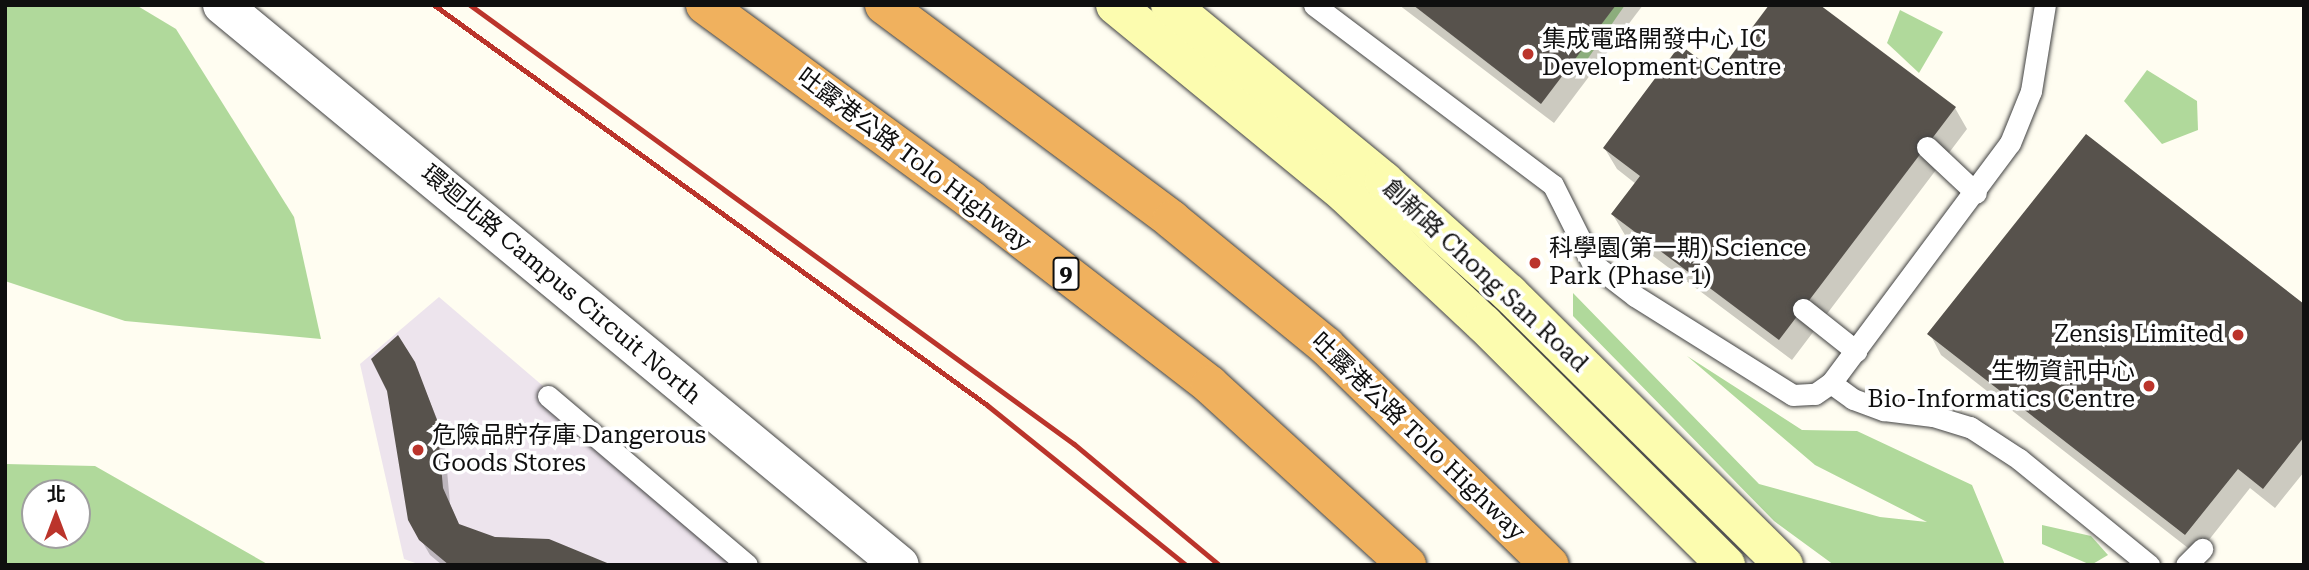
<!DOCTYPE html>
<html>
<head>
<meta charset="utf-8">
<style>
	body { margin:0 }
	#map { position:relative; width:2309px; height:570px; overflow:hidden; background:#fffdf1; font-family:"Roboto Serif","Noto Sans TC",serif }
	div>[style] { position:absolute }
	.industrial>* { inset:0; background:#ede4ed }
	.forest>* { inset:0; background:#b0d99b }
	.shadow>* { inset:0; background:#0003 }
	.building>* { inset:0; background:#57524c }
	.roads { filter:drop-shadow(0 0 2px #424242) drop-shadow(0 0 2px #424242) }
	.lane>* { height:21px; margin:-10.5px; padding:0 10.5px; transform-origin:10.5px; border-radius:10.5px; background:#fff }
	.street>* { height:38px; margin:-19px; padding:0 19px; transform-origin:19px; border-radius:19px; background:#fff }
	.secondary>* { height:38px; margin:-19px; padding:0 19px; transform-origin:19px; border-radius:19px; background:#fcfcaf }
	.highway>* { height:38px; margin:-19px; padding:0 19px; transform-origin:19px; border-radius:19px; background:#f0b15e }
	.rail>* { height:5px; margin:-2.5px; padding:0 2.5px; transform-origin:2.5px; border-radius:2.5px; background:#bb342b }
	.dots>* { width:19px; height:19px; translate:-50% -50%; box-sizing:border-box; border:4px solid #fff; border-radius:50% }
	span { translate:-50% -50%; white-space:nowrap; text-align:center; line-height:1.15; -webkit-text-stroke:7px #fff; paint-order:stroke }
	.shield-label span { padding:2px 5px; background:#fff; border:2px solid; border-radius:5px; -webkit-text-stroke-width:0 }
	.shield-label { font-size:23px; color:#0f0f0f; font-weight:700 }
	.poi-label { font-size:24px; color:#0f0f0f }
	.left { translate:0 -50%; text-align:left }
	.right { translate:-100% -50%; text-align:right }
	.street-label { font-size:24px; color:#0f0f0f }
	.frame { position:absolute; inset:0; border:7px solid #0f0f0f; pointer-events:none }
	.north { position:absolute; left:21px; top:479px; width:70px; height:70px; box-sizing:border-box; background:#fff; border:2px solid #9f9f9f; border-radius:50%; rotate:0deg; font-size:19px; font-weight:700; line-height:28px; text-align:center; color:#0f0f0f }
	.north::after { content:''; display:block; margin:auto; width:24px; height:32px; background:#bb342b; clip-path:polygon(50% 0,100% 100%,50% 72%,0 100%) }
</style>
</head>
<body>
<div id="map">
	<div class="industrial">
		<i style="clip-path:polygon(439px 297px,752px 565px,421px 565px,404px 559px,360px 364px)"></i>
	</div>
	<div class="forest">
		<i style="clip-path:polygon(5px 5px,136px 5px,176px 29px,294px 217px,321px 339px,125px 321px,5px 281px)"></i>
		<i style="clip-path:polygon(1595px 5px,1625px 5px,1580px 70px,1553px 66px)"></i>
		<i style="clip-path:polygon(1900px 10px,1943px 32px,1919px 73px,1887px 43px)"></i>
		<i style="clip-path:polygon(2147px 70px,2197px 101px,2198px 130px,2162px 144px,2124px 101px)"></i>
		<i style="clip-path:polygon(1573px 293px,1759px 484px,1880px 517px,1927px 522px,1815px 465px,1687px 356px,1802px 430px,1857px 431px,1972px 485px,2005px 565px,1834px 565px,1774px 521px,1573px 316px)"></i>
		<i style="clip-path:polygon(evenodd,5px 464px,95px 466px,269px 565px,5px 565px,5px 464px,77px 493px,77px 535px,35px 535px,35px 493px,77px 493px)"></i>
		<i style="clip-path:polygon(2042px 525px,2091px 536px,2108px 555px,2091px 565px,2042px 544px)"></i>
	</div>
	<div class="shadow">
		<i style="clip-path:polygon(1399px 5px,1643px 5px,1554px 123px)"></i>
		<i style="clip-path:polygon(1718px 75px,1955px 108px,1967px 129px,1792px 360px,1625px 235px,1613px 215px,1636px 184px,1617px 169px,1605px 149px)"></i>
		<i style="clip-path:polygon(2304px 306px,2304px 472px,2275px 508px,2250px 488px,2197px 555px,1941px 355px,1930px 334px)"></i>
		<i style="clip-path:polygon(414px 363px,444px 436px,450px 504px,460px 527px,495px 539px,549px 541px,609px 565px,442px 565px,430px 555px,409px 519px)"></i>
	</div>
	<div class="building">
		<i style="clip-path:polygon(1413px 5px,1616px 5px,1541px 104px)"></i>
		<i style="clip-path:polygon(1769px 5px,1820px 5px,1956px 107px,1779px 340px,1611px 214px,1640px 176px,1603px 148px,1680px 45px,1718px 73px)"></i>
		<i style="clip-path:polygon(2086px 134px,2304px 304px,2304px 437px,2263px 489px,2238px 469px,2185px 535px,1927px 334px)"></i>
		<i style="clip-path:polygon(398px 335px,415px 362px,437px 420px,443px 488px,459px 524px,495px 537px,549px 539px,612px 565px,449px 565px,419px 540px,408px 520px,387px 391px,371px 359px)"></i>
	</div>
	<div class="roads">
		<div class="lane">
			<i style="left:1314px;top:5px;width:299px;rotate:37deg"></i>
			<i style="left:1553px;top:185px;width:87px;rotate:63.4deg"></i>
			<i style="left:1592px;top:263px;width:54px;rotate:37.5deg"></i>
			<i style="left:1635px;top:296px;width:186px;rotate:32.1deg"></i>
			<i style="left:1793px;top:395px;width:22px;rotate:-3deg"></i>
			<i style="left:1815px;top:394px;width:19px;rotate:-35deg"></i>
			<i style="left:1831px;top:383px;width:299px;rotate:-53.3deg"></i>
			<i style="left:2010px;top:143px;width:56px;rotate:-68deg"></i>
			<i style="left:2031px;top:91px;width:87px;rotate:-80.8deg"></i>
			<i style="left:1927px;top:147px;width:67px;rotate:43.2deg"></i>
			<i style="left:1803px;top:309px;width:68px;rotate:38.4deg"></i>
			<i style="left:1831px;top:383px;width:27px;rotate:36deg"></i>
			<i style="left:1853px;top:399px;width:33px;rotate:20deg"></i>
			<i style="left:1884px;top:410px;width:49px;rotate:7deg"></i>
			<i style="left:1933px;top:416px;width:39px;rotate:17deg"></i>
			<i style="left:1970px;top:427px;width:59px;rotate:33.1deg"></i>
			<i style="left:2019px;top:459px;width:168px;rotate:39.2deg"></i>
			<i style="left:548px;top:396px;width:261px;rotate:40.3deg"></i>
			<i style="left:2186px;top:565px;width:23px;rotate:-45deg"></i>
		</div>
		<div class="street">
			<i style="left:222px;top:5px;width:879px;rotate:39.56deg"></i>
		</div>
		<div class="secondary">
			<i style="left:1115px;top:5px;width:298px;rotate:39.4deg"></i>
			<i style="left:1345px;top:194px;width:190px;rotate:43.1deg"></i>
			<i style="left:1484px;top:324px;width:342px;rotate:44.9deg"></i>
			<i style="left:1170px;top:5px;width:277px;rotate:39.4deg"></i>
			<i style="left:1384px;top:181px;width:168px;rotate:41.9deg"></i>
			<i style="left:1509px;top:293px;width:387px;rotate:44.7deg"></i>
		</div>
		<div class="highway">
			<i style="left:705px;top:5px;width:330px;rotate:36.2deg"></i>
			<i style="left:971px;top:200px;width:302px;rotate:37.7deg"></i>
			<i style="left:1210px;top:385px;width:267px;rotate:42.4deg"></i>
			<i style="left:884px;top:5px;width:359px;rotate:36.7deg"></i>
			<i style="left:1172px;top:220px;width:199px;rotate:39.3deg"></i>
			<i style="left:1326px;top:346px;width:313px;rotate:44.4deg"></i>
		</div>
	</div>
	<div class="rail">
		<i style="left:434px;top:5px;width:683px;rotate:35.88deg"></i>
		<i style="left:987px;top:405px;width:255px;rotate:38.8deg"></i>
		<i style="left:470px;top:5px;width:747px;rotate:36.01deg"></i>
		<i style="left:1074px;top:444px;width:189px;rotate:39.8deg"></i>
	</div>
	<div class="dots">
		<i style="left:1528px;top:54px;background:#bb342b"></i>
		<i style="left:1535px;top:263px;background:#bb342b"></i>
		<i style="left:2238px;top:335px;background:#bb342b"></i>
		<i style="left:2149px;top:386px;background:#bb342b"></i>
		<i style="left:418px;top:450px;background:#bb342b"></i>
	</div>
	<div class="shield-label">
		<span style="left:1066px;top:274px">9</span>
	</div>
	<div class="poi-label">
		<span class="left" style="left:1542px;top:54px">集成電路開發中心 IC<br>Development Centre</span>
		<span class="left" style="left:1549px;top:263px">科學園(第一期) Science<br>Park (Phase 1)</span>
		<span class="right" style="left:2224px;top:335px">Zensis Limited</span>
		<span class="right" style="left:2135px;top:386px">生物資訊中心<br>Bio-Informatics Centre</span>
		<span class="left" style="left:432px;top:450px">危險品貯存庫 Dangerous<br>Goods Stores</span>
	</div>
	<div class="street-label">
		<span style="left:914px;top:160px;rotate:37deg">吐露港公路 Tolo Highway</span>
		<span style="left:1485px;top:276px;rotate:43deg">創新路 Chong San Road</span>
		<span style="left:561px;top:285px;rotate:40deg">環迴北路 Campus Circuit North</span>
		<span style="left:1418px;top:437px;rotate:44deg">吐露港公路 Tolo Highway</span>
	</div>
	<div class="frame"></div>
	<div class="north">北</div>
</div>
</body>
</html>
